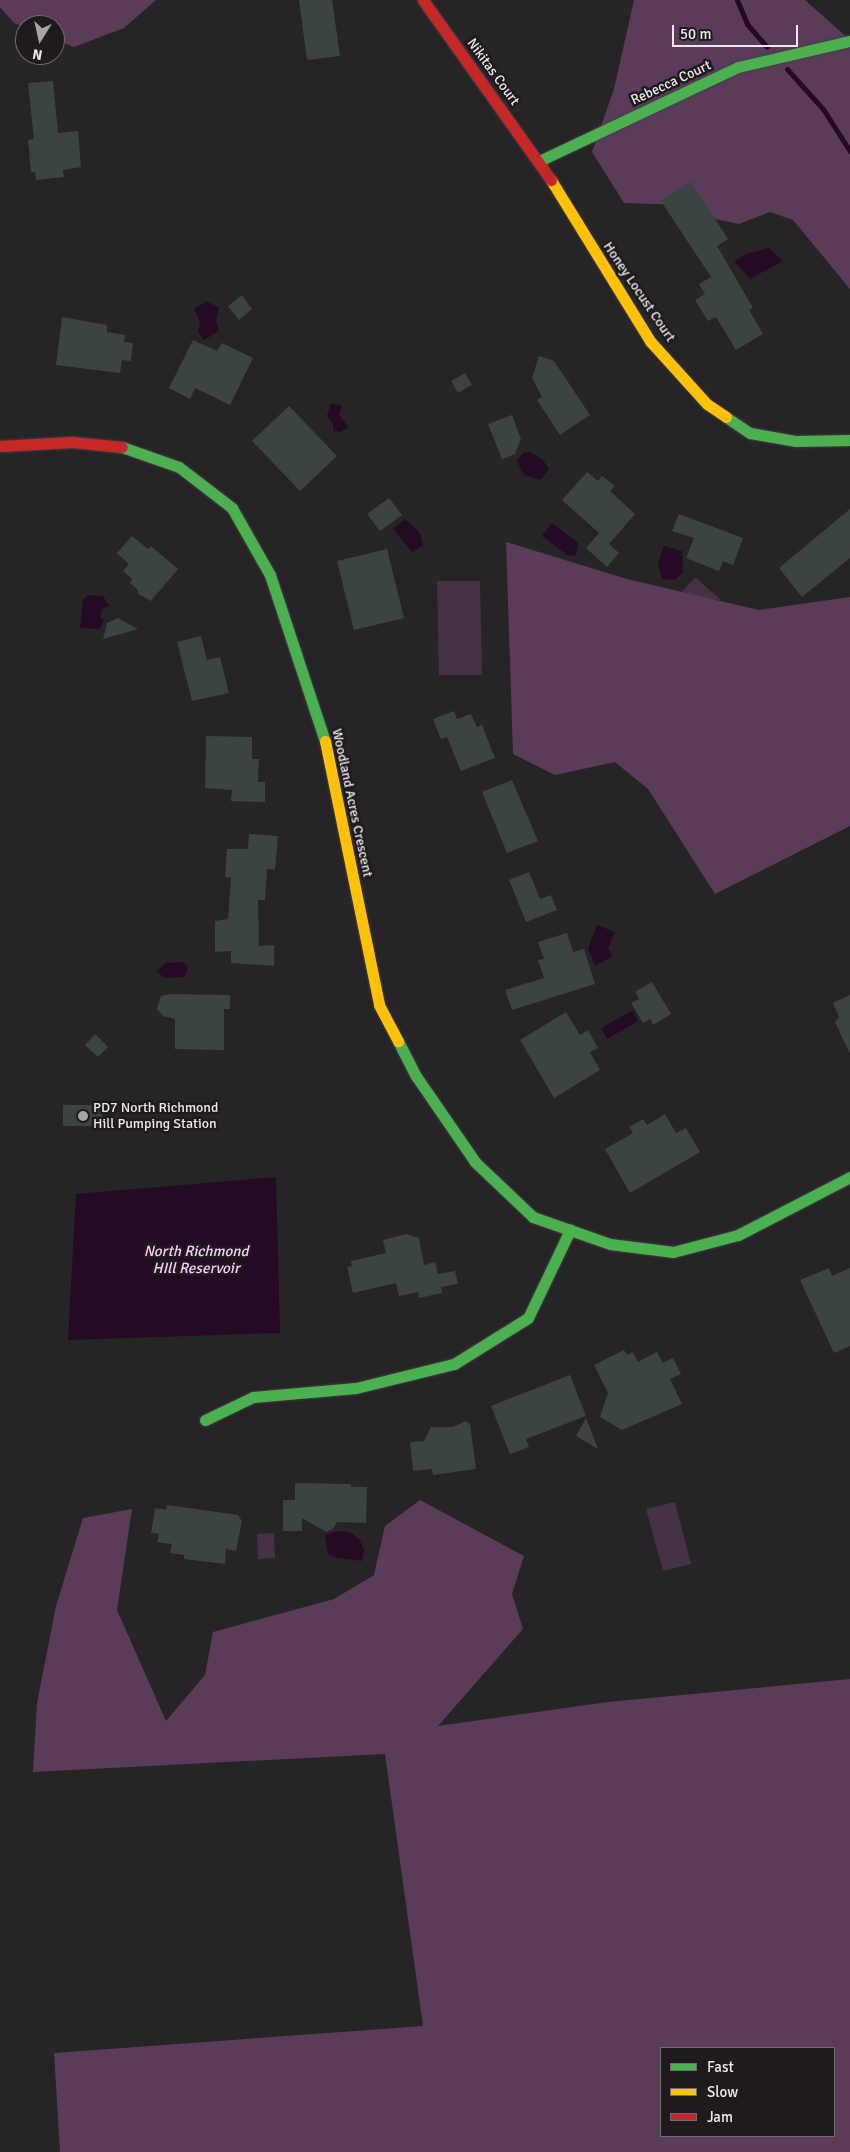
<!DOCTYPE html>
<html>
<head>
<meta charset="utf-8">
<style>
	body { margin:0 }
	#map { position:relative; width:850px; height:2152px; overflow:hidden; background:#262426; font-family:Signika,sans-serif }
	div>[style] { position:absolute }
	.green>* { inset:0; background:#463146 }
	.forest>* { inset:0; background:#5a3b5a }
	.water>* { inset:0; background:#250a26 }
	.stream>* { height:5px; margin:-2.5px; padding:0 2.5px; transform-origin:2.5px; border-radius:2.5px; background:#250a26 }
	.building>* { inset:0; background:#3b4443 }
	.roads { filter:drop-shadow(0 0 1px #434143) drop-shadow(0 0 1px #434143) }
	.fast>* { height:11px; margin:-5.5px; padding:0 5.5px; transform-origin:5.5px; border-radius:5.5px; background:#4caf50 }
	.slow>* { height:11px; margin:-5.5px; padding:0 5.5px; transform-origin:5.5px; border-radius:5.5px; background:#ffc107 }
	.jam>* { height:11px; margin:-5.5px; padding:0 5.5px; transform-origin:5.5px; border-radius:5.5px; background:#c62828 }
	.dots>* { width:14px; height:14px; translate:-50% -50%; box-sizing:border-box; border:2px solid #1e1a1d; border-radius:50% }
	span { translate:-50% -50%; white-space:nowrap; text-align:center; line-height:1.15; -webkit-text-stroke:5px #1e1a1d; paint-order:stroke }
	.street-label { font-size:14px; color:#ece9ec }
	.poi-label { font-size:14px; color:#ece9ec }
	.left { translate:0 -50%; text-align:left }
	.water-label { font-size:15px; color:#f9caf9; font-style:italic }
	.legend { position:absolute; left:660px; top:2047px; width:175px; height:90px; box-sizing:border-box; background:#1e1a1d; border:1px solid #706d70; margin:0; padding:6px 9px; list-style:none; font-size:15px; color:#ece9ec }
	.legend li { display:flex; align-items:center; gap:10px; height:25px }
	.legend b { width:25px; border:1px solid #706d70 }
	.north { position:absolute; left:15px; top:15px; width:50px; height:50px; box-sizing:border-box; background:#1e1a1d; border:1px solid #706d70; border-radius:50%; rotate:190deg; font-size:14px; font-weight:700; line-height:20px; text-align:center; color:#ece9ec }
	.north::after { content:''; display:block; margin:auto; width:18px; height:22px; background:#a7a4a7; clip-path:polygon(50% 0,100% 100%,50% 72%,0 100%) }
	.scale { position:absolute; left:672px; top:25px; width:126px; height:22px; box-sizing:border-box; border:2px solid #ece9ec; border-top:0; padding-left:6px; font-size:15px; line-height:18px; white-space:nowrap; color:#ece9ec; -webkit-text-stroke:4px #1e1a1d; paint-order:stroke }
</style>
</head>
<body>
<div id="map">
	<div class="green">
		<i style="clip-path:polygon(695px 577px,721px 600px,676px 598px)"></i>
		<i style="clip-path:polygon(437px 581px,480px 581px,482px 675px,439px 675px)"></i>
		<i style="clip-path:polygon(675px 1502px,691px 1564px,663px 1571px,646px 1509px)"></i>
		<i style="clip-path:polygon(274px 1533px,275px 1558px,258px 1559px,257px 1534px)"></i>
	</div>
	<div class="forest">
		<i style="clip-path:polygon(0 0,156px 0,124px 28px,74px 47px,55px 39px,55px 25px,25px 27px,14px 23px,0 7px)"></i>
		<i style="clip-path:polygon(634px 0,805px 0,850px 40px,850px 289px,793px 220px,770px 212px,739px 224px,705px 217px,688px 205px,624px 203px,592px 152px,614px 89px)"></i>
		<i style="clip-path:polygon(506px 542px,627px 579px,759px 610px,850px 597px,850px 826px,715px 894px,648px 789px,615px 762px,555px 775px,513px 754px)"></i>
		<i style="clip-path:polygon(evenodd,420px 1500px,524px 1556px,512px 1594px,523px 1629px,438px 1726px,608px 1702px,850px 1679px,850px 2152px,60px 2152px,54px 2053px,423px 2026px,385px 1754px,33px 1772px,37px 1703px,56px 1606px,83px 1518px,132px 1509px,117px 1610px,166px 1721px,205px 1675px,213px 1632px,334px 1599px,374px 1575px,385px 1526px,420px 1500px,834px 2048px,834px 2136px,661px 2136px,661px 2048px,834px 2048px)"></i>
	</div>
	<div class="water">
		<i style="clip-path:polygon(769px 248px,783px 261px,750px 279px,734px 261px,749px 253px)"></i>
		<i style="clip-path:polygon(206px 301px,219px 308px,216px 321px,219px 331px,204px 340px,198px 332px,200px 322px,194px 309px)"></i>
		<i style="clip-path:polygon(331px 403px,342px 406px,339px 414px,348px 427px,341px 432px,333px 431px,333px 424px,327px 416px)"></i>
		<i style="clip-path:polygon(530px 452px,543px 460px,549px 469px,541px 480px,524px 475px,517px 461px,523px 453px)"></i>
		<i style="clip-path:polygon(405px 519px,420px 533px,423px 545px,412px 552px,393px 529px)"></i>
		<i style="clip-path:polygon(552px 523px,578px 543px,576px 556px,567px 555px,542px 536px)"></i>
		<i style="clip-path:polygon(664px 546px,682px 551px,683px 572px,675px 580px,662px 579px,658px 563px)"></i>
		<i style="clip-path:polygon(88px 595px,103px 596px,109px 606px,102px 609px,100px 617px,104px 621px,99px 629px,80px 628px,83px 600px)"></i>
		<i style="clip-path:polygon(597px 925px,615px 932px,608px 948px,613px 956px,595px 966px,588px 948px)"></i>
		<i style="clip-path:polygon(183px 962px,188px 967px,185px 977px,164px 978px,157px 971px,166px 963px)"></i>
		<i style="clip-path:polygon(632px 1011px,638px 1021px,607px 1039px,601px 1028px)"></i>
		<i style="clip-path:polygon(276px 1177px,280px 1333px,68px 1340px,76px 1194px)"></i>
		<i style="clip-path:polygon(339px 1531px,352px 1533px,359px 1539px,364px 1549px,362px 1561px,337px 1558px,328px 1554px,325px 1535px)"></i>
	</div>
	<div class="stream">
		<i style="left:737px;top:0;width:26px;rotate:67deg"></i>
		<i style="left:747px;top:24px;width:30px;rotate:49deg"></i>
		<i style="left:787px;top:69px;width:54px;rotate:48deg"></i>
		<i style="left:823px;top:109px;width:50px;rotate:57.3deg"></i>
	</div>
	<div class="building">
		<i style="clip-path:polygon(299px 0,332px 0,340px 56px,307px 60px)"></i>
		<i style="clip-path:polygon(53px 81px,58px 133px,78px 131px,81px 167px,63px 170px,64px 177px,36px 180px,35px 172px,31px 172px,28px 140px,34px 139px,28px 83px)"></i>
		<i style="clip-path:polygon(691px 182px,728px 239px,717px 246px,753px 308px,749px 310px,763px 334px,736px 350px,716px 317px,708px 321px,695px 300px,705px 294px,699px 284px,711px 277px,661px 201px)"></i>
		<i style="clip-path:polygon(242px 295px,252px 309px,239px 320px,228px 306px)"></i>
		<i style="clip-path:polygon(62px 317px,107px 325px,107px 332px,125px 335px,124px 342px,133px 343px,131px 361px,122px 360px,120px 373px,56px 365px)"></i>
		<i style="clip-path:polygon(193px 340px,217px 351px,222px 343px,253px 358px,230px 405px,195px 388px,190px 399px,169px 388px)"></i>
		<i style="clip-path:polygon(539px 356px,554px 361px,590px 415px,560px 435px,537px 400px,542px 397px,532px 378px)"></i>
		<i style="clip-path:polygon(465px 373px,472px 385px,458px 393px,451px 381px)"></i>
		<i style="clip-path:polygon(289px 406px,337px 456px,300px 491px,252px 441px)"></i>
		<i style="clip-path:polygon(512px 415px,521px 439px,515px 454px,502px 459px,488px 424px)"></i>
		<i style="clip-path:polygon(587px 472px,598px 481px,602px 476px,615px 486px,610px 491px,635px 514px,609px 544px,619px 553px,607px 567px,586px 548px,599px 533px,562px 500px)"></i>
		<i style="clip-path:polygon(389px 498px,402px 515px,380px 531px,367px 514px)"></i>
		<i style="clip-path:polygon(850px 509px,850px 558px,802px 597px,779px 568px)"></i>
		<i style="clip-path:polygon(679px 514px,743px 538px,733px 565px,723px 561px,719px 571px,686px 558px,694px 538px,672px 531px)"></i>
		<i style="clip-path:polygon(132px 536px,148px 549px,151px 546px,178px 569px,151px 601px,138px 594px,138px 590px,130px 583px,132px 579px,123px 571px,129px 564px,117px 553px)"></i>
		<i style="clip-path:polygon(387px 549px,404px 618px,354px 630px,337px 561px)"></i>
		<i style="clip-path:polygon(118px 618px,138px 629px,103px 639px,107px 623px)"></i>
		<i style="clip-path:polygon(201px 636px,207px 660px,220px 657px,229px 693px,192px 701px,177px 642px)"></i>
		<i style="clip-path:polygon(454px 711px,457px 719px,471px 714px,477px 727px,482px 725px,495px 758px,461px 771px,447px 737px,441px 739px,433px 719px)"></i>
		<i style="clip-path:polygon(206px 736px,252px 737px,252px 759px,259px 759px,258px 782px,265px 782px,265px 802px,231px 801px,232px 790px,205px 788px)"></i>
		<i style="clip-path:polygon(512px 780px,538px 841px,507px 853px,482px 792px)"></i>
		<i style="clip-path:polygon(249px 834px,278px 836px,275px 870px,267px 869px,265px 900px,258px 900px,259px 946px,274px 945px,274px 966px,231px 963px,231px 951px,215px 952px,215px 921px,228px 919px,231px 878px,225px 877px,227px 849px,248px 849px)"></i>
		<i style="clip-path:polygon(529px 872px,540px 899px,551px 895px,557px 910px,526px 922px,509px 880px)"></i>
		<i style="clip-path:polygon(567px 933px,573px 952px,584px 949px,595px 984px,512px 1010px,505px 990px,544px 978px,538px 960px,544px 959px,538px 942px)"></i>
		<i style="clip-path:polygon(652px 982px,671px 1014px,653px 1025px,650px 1019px,643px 1023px,631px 1003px,639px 999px,635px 992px)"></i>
		<i style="clip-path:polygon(169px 994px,230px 995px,230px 1009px,224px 1009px,224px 1050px,175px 1049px,175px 1019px,163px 1016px,157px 1009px,161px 996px)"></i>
		<i style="clip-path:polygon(850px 995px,850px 1054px,835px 1022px,839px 1017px,833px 1003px)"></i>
		<i style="clip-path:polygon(566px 1012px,580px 1035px,588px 1030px,598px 1048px,590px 1052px,600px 1070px,554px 1098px,520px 1040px)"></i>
		<i style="clip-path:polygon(95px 1034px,108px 1047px,98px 1057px,85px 1045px)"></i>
		<i style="clip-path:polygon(63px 1105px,102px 1105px,103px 1126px,63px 1126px)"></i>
		<i style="clip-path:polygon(665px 1114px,676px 1133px,686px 1128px,700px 1152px,630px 1193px,605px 1149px,633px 1133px,629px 1127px,643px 1119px,647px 1125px)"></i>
		<i style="clip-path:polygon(406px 1234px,419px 1238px,424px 1265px,435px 1262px,438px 1274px,455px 1271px,458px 1284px,441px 1287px,442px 1293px,419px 1298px,418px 1292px,399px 1296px,396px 1283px,353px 1293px,347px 1267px,352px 1266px,351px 1261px,386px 1253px,383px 1240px)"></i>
		<i style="clip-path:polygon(829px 1268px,832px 1276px,850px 1268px,850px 1346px,834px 1353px,800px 1280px)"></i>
		<i style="clip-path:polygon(624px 1350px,627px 1355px,633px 1352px,638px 1362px,657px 1352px,663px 1363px,673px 1358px,681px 1374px,670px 1379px,682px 1404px,622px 1430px,600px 1417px,608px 1393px,594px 1365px)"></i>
		<i style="clip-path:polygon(570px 1375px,586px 1416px,526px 1439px,529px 1447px,510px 1454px,491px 1406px)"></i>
		<i style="clip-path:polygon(586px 1418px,598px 1449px,576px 1436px)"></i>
		<i style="clip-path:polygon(466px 1421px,470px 1424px,476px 1469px,433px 1475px,432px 1469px,413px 1471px,410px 1442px,424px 1441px,431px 1427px,453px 1427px)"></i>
		<i style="clip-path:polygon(295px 1483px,351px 1484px,351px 1487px,367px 1487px,366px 1523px,337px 1522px,333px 1529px,326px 1532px,302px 1518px,302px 1531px,283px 1531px,283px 1500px,295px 1500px)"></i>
		<i style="clip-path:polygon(167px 1505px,238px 1515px,242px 1521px,236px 1551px,226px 1549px,225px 1564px,184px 1559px,184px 1555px,170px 1553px,172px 1544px,157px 1542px,159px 1534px,151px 1533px,155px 1508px,166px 1510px)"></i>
	</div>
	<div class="roads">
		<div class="fast">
			<i style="left:539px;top:161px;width:220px;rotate:-25.3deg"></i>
			<i style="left:738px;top:67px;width:115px;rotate:-13.1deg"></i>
			<i style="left:726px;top:417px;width:29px;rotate:34deg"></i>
			<i style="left:750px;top:433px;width:47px;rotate:9.9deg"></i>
			<i style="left:796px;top:441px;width:54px;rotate:-1.1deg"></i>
			<i style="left:122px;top:447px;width:60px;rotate:19.3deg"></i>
			<i style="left:179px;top:467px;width:67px;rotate:37.7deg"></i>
			<i style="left:232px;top:508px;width:77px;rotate:60.4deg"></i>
			<i style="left:270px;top:575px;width:175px;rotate:71.7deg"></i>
			<i style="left:398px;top:1041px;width:39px;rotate:63deg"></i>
			<i style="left:416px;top:1076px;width:104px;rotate:55.5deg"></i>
			<i style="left:475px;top:1162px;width:80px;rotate:43.5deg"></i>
			<i style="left:533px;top:1217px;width:82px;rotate:19.3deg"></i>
			<i style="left:610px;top:1244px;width:64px;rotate:7.2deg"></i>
			<i style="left:673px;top:1252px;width:67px;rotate:-14.7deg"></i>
			<i style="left:738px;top:1235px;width:126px;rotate:-27.4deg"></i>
			<i style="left:205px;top:1420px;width:53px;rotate:-25.6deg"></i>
			<i style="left:253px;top:1397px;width:103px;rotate:-5deg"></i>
			<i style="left:356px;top:1388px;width:101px;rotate:-13.8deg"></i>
			<i style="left:454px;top:1364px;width:87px;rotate:-31.9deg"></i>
			<i style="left:528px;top:1318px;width:98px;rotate:-64.5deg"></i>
		</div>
		<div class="slow">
			<i style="left:551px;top:180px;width:189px;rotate:58.4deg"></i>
			<i style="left:650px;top:341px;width:85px;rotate:47.9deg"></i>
			<i style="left:707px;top:404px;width:23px;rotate:34deg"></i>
			<i style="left:325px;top:741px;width:269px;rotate:78.4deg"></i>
			<i style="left:379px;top:1005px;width:41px;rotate:62.2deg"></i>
		</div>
		<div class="jam">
			<i style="left:423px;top:0;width:221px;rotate:54.6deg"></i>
			<i style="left:0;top:446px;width:72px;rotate:-3.2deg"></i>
			<i style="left:72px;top:442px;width:50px;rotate:5.7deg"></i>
		</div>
	</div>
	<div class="dots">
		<i style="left:83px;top:1116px;background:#a7a4a7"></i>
	</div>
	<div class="street-label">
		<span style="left:493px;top:72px;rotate:54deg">Nikitas Court</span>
		<span style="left:671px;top:83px;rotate:-25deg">Rebecca Court</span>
		<span style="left:639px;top:292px;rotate:56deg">Honey Locust Court</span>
		<span style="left:352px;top:803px;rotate:78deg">Woodland Acres Crescent</span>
	</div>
	<div class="poi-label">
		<span class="left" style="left:93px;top:1116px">PD7 North Richmond<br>Hill Pumping Station</span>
	</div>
	<div class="water-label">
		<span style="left:196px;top:1260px">North Richmond<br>HIll Reservoir</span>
	</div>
	<ul class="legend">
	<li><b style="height:6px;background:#4caf50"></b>Fast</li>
	<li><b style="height:6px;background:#ffc107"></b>Slow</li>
	<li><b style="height:6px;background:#c62828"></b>Jam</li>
	</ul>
	<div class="north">N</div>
	<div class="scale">50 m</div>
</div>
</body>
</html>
